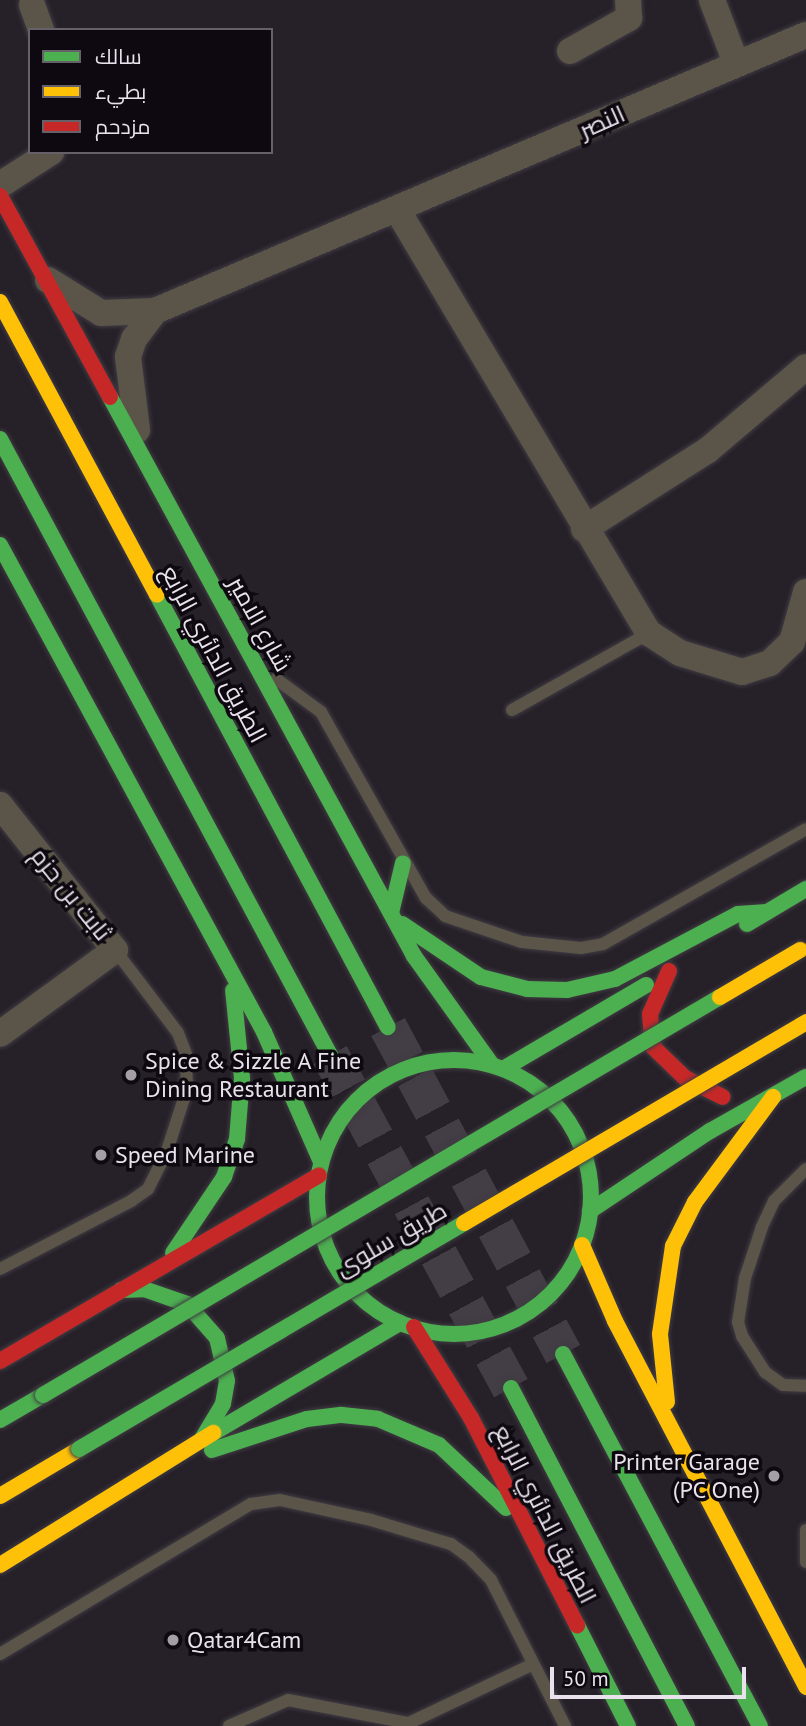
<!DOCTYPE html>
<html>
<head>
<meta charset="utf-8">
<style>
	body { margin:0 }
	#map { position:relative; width:806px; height:1726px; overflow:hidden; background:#262028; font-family:"PT Sans",Cairo,sans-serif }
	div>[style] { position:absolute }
	.highway-tunnel>* { height:38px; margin-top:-19px; transform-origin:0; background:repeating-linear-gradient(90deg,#433d45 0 38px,transparent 0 57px) }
	.roads { filter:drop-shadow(0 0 2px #403c43) drop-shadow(0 0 2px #403c43) }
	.lane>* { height:12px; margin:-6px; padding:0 6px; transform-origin:6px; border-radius:6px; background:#5b5549 }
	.street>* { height:26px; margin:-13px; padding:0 13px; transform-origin:13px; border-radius:13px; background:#5b5549 }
	.fast>* { height:16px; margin:-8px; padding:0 8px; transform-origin:8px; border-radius:8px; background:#4caf50 }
	.fast>.ring { margin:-8px; padding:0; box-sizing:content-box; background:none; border:16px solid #4caf50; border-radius:50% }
	.slow>* { height:16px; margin:-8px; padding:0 8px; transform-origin:8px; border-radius:8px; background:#ffc107 }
	.jam>* { height:16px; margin:-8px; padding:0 8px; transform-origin:8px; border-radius:8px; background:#c62828 }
	.bridges { filter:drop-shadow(0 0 2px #403c43) drop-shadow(0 0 2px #403c43) }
	.fast-bridge>* { height:16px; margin:-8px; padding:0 8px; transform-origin:8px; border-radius:8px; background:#4caf50 }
	.slow-bridge>* { height:16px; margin:-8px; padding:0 8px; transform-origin:8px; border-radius:8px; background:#ffc107 }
	.dots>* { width:19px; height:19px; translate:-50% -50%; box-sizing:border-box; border:4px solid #0e0910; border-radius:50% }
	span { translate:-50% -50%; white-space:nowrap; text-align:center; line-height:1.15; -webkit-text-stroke:7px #0e0910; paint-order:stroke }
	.street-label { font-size:24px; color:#e9e2ec }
	.poi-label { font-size:24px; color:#e9e2ec }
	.left { translate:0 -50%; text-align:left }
	.right { translate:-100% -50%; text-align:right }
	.legend { position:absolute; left:28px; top:28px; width:245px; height:126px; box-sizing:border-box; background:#0e0910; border:2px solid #666068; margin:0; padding:9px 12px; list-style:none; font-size:21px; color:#e9e2ec }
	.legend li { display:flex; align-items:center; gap:14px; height:35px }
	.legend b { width:35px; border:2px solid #666068 }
	.scale { position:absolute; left:550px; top:1667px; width:196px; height:32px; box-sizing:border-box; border:4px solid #e9e2ec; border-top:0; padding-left:9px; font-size:21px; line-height:24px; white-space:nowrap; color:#e9e2ec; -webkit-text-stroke:5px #0e0910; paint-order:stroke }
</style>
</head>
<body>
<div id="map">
	<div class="highway-tunnel">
		<i style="left:388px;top:1027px;width:371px;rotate:61.8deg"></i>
		<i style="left:330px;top:1055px;width:379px;rotate:61.5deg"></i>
	</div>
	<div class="roads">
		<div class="lane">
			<i style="left:276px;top:679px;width:56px;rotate:36.3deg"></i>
			<i style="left:321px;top:712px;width:214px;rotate:60.6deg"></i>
			<i style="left:426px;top:898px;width:26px;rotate:43deg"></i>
			<i style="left:445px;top:916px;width:81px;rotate:18.7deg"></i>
			<i style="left:522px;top:942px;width:59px;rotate:5.8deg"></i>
			<i style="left:581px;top:948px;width:22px;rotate:-10deg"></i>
			<i style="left:603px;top:944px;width:233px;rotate:-29.5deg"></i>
			<i style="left:512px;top:710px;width:157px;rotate:-29.3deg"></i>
			<i style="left:806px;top:1169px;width:45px;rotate:135deg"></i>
			<i style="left:774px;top:1201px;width:29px;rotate:115deg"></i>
			<i style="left:762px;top:1227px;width:54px;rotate:108.4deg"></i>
			<i style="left:745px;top:1278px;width:45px;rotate:99deg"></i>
			<i style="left:738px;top:1322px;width:15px;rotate:74deg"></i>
			<i style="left:742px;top:1336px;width:43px;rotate:57.4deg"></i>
			<i style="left:765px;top:1372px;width:22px;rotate:36deg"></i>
			<i style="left:783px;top:1385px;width:23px;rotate:2deg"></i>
			<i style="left:0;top:1269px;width:148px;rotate:-27.4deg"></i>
			<i style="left:131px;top:1201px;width:21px;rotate:-35deg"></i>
			<i style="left:148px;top:1189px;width:42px;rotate:-63.4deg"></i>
			<i style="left:167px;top:1151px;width:65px;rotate:-72.1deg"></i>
			<i style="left:187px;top:1089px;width:35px;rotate:-92deg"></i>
			<i style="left:186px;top:1054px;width:22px;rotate:-111deg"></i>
			<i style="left:178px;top:1033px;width:104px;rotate:-127.2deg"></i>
			<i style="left:806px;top:1530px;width:32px;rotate:90deg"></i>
			<i style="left:0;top:1654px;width:292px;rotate:-30.9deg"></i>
			<i style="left:251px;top:1504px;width:29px;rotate:-8deg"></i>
			<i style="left:280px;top:1500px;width:93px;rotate:12.4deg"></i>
			<i style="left:371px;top:1520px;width:84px;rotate:16.7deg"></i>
			<i style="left:451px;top:1544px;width:22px;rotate:36deg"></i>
			<i style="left:469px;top:1557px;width:32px;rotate:46deg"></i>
			<i style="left:491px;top:1580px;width:164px;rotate:63.1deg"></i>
			<i style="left:229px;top:1726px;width:64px;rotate:-23.8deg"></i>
			<i style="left:288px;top:1700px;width:123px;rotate:10.8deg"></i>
			<i style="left:409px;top:1723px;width:137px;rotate:-25.4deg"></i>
		</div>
		<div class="street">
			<i style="left:712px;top:0;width:67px;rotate:69.1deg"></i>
			<i style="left:32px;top:5px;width:27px;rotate:70deg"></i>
			<i style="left:570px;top:51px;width:68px;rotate:-29.2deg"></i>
			<i style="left:629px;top:18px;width:18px;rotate:-93deg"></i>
			<i style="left:0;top:185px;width:61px;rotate:-32.9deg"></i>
			<i style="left:398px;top:211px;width:491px;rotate:59.3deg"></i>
			<i style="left:649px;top:633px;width:37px;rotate:33deg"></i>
			<i style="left:680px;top:653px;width:65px;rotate:17deg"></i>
			<i style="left:742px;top:672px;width:29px;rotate:-18deg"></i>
			<i style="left:770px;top:663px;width:30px;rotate:-44deg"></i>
			<i style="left:792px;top:642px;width:52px;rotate:-74.4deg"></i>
			<i style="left:48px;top:280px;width:62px;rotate:31.9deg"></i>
			<i style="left:101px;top:313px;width:54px;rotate:-2.1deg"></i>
			<i style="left:155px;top:311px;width:707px;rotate:-22.98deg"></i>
			<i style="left:137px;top:430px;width:74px;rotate:-97deg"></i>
			<i style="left:128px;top:357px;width:19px;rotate:-72deg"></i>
			<i style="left:134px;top:339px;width:35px;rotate:-53deg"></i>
			<i style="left:584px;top:529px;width:147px;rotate:-32.5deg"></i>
			<i style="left:708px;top:450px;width:128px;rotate:-40.3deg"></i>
			<i style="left:0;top:805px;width:185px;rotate:51.6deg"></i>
			<i style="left:115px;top:950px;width:142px;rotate:143.9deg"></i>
		</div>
		<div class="fast">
			<i style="left:110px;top:397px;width:636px;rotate:61.46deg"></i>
			<i style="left:414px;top:956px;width:134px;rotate:54.4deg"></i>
			<i style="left:0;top:439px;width:699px;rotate:61.82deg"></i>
			<i style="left:0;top:545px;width:554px;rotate:61.54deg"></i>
			<i style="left:264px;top:1032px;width:142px;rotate:66.3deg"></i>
			<i style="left:157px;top:595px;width:490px;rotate:61.9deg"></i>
			<i style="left:391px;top:913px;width:51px;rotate:-76.5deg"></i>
			<i style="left:402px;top:924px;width:95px;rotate:33.9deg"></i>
			<i style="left:481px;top:977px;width:48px;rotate:14.6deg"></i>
			<i style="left:527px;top:989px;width:40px;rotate:1.4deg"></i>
			<i style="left:567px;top:990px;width:49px;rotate:-12.9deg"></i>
			<i style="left:615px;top:979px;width:139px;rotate:-27.9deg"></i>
			<i style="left:738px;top:914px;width:29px;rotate:-4deg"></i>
			<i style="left:747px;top:924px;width:69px;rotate:-30.7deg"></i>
			<i class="ring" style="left:317px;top:1060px;width:258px;height:258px"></i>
			<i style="left:503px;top:1069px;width:166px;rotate:-30.4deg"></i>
			<i style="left:590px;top:1211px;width:144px;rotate:-33.7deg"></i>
			<i style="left:710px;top:1131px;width:110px;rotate:-29.4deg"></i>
			<i style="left:173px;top:1253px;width:92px;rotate:-56.1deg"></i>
			<i style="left:224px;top:1177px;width:40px;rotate:-71.1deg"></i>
			<i style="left:237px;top:1139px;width:61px;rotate:-85.3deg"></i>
			<i style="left:242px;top:1078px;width:88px;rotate:-95.8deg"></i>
			<i style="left:121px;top:1290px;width:23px;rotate:-2deg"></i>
			<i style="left:144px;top:1289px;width:46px;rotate:19.2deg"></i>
			<i style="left:187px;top:1304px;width:45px;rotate:48.6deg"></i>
			<i style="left:217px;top:1338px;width:44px;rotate:76.9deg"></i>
			<i style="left:227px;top:1381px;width:23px;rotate:100deg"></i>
			<i style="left:223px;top:1404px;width:41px;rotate:121deg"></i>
			<i style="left:563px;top:1354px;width:421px;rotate:62.1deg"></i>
			<i style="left:511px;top:1388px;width:381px;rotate:62.5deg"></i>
			<i style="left:0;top:1420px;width:50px;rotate:-30.2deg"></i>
			<i style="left:213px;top:1433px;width:217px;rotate:-30.5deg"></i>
			<i style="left:212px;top:1450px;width:100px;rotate:-18.1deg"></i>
			<i style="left:307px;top:1419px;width:35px;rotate:-7deg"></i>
			<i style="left:342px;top:1415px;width:36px;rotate:6deg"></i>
			<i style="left:378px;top:1419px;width:66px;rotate:23.1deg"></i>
			<i style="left:439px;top:1445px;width:92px;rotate:43.2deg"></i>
			<i style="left:577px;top:1625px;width:113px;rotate:63.2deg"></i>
		</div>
		<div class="slow">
			<i style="left:0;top:302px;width:332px;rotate:61.8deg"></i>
			<i style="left:582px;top:1245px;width:83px;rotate:66.5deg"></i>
			<i style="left:615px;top:1321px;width:413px;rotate:62.4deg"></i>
			<i style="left:667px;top:1402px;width:68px;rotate:-95.9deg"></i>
			<i style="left:660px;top:1334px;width:89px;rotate:-81.6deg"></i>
			<i style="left:673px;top:1246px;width:49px;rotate:-63.4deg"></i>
			<i style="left:695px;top:1202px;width:131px;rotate:-53.4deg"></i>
			<i style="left:0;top:1496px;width:92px;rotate:-30.7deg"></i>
			<i style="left:0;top:1565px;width:251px;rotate:-31.8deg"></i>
		</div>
		<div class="jam">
			<i style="left:0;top:196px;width:229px;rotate:61.3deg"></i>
			<i style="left:669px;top:971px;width:47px;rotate:113.8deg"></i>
			<i style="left:650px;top:1014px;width:33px;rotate:85deg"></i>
			<i style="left:653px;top:1047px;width:45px;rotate:44.1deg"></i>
			<i style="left:685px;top:1078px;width:42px;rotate:26.6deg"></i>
			<i style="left:414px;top:1327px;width:107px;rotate:57.9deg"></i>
			<i style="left:471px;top:1418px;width:233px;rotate:62.9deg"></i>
			<i style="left:0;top:1361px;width:369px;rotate:-30.2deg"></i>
		</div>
	</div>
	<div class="bridges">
		<div class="fast-bridge">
			<i style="left:43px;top:1395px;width:785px;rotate:-30.45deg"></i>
			<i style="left:79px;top:1449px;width:446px;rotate:-30.4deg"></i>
		</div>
		<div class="slow-bridge">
			<i style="left:720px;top:997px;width:93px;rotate:-30.4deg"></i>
			<i style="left:464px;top:1223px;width:397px;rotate:-30.4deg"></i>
		</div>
	</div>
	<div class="dots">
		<i style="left:131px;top:1075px;background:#a59ea7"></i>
		<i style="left:101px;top:1155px;background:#a59ea7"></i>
		<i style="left:774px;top:1476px;background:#a59ea7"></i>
		<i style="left:173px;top:1640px;background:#a59ea7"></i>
	</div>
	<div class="street-label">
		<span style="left:602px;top:122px;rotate:-24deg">النصر</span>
		<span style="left:260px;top:624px;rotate:61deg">شارع الامير</span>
		<span style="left:214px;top:654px;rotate:62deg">الطريق الدائري الرابع</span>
		<span style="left:71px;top:894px;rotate:51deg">ثابت بن حزم</span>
		<span style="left:391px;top:1239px;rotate:-30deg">طريق سلوى</span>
		<span style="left:545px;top:1514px;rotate:63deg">الطريق الدائري الرابع</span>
	</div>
	<div class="poi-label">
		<span class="left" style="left:145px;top:1075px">Spice &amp; Sizzle A Fine<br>Dining Restaurant</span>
		<span class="left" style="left:115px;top:1155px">Speed Marine</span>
		<span class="right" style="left:760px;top:1476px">Printer Garage<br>(PC One)</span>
		<span class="left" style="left:187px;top:1640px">Qatar4Cam</span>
	</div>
	<ul class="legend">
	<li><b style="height:9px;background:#4caf50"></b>سالك</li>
	<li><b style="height:9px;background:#ffc107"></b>بطيء</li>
	<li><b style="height:9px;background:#c62828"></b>مزدحم</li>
	</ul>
	<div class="scale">50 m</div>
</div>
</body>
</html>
